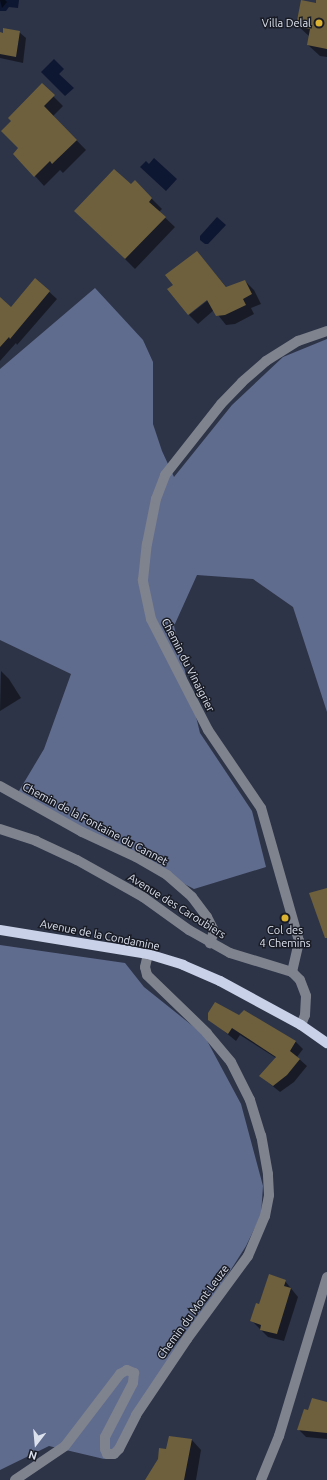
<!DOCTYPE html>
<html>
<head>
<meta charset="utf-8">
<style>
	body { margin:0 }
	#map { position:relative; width:327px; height:1480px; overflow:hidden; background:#2d3448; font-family:Ubuntu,sans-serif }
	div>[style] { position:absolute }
	.forest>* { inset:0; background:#606c8e }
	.water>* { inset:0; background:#0e1731 }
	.shadow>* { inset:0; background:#0007 }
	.building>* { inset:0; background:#6e603c }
	.minor>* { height:10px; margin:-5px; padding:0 5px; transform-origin:5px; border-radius:5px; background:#7f838e }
	.major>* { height:10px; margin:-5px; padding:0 5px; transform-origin:5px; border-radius:5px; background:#c8d1e7 }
	.dots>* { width:11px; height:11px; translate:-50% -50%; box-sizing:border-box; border:2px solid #191c25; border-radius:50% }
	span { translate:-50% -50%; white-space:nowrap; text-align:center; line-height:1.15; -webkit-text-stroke:3px #191c25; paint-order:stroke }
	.poi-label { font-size:11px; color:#dce1ee }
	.right { translate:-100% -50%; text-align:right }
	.street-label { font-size:11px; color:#dce1ee }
	.north { position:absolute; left:16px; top:1424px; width:40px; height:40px; -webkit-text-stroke:3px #191c25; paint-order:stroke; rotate:196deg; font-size:11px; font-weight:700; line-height:16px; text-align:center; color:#dce1ee }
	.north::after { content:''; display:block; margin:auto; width:14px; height:18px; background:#dce1ee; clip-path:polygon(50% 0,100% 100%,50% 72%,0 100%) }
</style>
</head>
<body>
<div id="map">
	<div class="forest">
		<i style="clip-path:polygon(95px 288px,143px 340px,153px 362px,153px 424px,162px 451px,174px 477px,232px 405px,283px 357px,327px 339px,327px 712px,293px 607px,253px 579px,197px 575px,174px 626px,200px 733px,252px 811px,266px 867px,194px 889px,16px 796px,44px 749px,71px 674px,0 640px,0 369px)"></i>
		<i style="clip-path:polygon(0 945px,125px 963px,144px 987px,204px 1035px,241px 1104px,263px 1186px,261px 1215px,246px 1246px,111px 1458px,104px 1459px,49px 1446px,0 1470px)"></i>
	</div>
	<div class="water">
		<i style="clip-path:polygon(0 0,19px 0,18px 8px,9px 7px,6px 11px,0 11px)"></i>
		<i style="clip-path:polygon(54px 59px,64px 69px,59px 74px,74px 88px,65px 96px,41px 72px)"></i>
		<i style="clip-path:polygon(154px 158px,177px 179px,166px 191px,140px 167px,146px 161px,149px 164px)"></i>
		<i style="clip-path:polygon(217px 217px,226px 225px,208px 244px,205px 244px,200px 240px,200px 236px)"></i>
	</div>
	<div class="shadow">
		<i style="clip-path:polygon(0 0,5px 0,7px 2px,2px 8px)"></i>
		<i style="clip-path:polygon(327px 6px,327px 57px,320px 56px,308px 45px,310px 37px,297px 25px)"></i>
		<i style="clip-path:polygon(19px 32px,26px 38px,23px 63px,0 58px,0 34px)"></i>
		<i style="clip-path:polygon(42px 85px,63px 106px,53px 116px,86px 150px,63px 173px,60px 170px,44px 186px,35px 176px,19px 148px)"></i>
		<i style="clip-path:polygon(135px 182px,162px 209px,159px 212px,175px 227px,135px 269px,76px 210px,131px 186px)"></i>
		<i style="clip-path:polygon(197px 252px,227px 288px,245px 281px,254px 290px,261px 304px,251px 308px,254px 314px,235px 324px,226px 325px,214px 310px,198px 324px,189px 315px,212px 297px,175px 285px)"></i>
		<i style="clip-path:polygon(35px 279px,57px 299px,17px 345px,16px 343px,0 361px,0 298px,11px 308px)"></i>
		<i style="clip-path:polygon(1px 671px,9px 679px,21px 698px,0 711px)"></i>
		<i style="clip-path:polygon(244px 1011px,296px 1042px,303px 1049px,297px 1057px,307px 1066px,294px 1082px,280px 1092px,260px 1076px,276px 1058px,240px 1035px,236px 1041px,209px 1019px,240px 1017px)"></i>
		<i style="clip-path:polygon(285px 1281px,298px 1297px,284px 1341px,268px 1337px,252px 1321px,260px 1305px)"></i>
		<i style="clip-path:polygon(327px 1403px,327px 1439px,306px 1437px,298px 1429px,309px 1411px)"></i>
		<i style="clip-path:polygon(170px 1438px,192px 1440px,201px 1450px,196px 1480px,146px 1480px,167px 1450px)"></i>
	</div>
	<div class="building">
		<i style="clip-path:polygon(301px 0,316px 3px,316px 0,327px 0,327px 49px,307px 45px,310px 29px,296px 26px)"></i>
		<i style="clip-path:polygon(3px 28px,20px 31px,16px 57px,0 54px,0 32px,3px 33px)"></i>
		<i style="clip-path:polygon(42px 83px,55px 95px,44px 106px,77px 140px,52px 164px,50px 161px,34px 177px,13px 154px,18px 148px,1px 131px,11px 121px,8px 118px)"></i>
		<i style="clip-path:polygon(114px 169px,131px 184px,135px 180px,152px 198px,149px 202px,166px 217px,125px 259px,74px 211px)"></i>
		<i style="clip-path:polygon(197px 251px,226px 287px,245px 280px,252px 294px,243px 299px,246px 305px,225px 315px,216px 316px,207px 300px,188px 315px,167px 289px,173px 285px,165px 275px)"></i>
		<i style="clip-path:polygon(35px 278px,50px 291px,10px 339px,9px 337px,0 347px,0 297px,11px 307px)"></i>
		<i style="clip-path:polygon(327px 888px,327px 938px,325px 938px,309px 893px)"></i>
		<i style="clip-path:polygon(215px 1002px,239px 1015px,244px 1010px,296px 1041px,290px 1051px,300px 1059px,287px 1075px,273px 1086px,259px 1076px,276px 1057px,232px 1028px,228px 1034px,208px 1020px,208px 1013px)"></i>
		<i style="clip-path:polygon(269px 1274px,286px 1280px,284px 1286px,291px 1288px,277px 1334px,260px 1330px,261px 1325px,250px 1321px,256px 1303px,259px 1304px)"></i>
		<i style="clip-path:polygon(312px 1398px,327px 1402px,327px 1433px,297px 1430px,304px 1409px,308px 1410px)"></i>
		<i style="clip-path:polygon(169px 1436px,192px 1439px,184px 1480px,145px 1480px,158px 1459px,159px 1448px,166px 1449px)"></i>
	</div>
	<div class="minor">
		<i style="left:0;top:786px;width:94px;rotate:29.3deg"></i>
		<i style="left:82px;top:832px;width:60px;rotate:24.8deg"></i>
		<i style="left:136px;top:857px;width:36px;rotate:30deg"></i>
		<i style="left:167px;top:875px;width:33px;rotate:41deg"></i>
		<i style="left:192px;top:897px;width:25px;rotate:53deg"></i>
		<i style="left:207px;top:917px;width:16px;rotate:63deg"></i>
		<i style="left:214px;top:931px;width:13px;rotate:108deg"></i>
		<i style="left:0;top:829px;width:38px;rotate:18deg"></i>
		<i style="left:36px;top:841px;width:45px;rotate:24.9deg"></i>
		<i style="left:77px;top:860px;width:76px;rotate:29.3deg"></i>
		<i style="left:143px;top:897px;width:57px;rotate:35.7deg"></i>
		<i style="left:189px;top:930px;width:47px;rotate:29.3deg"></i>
		<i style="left:230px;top:953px;width:65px;rotate:17deg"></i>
		<i style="left:292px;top:972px;width:11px;rotate:45deg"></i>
		<i style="left:300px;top:980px;width:17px;rotate:69deg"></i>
		<i style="left:306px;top:996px;width:19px;rotate:93deg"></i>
		<i style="left:305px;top:1015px;width:11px;rotate:112deg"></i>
		<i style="left:292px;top:972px;width:32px;rotate:-77deg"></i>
		<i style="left:299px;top:941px;width:138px;rotate:-105.9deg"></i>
		<i style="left:261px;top:808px;width:94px;rotate:-124.2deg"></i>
		<i style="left:208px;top:730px;width:125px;rotate:-117.2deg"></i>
		<i style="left:151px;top:619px;width:40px;rotate:-102deg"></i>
		<i style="left:143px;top:580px;width:36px;rotate:-84deg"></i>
		<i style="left:147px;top:544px;width:46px;rotate:-78.7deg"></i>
		<i style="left:156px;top:499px;width:26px;rotate:-69deg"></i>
		<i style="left:165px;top:475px;width:90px;rotate:-51.7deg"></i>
		<i style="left:221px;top:404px;width:30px;rotate:-46deg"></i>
		<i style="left:242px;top:382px;width:32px;rotate:-41deg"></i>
		<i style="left:266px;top:361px;width:38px;rotate:-32deg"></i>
		<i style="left:298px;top:341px;width:31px;rotate:-19deg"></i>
		<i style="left:15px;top:1480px;width:60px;rotate:-34.2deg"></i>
		<i style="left:65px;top:1446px;width:91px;rotate:-52.6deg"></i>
		<i style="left:120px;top:1374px;width:8px;rotate:-30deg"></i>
		<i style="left:127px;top:1370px;width:8px;rotate:23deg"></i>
		<i style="left:134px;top:1373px;width:10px;rotate:96deg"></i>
		<i style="left:133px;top:1383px;width:61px;rotate:117.4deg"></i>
		<i style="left:105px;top:1437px;width:12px;rotate:90deg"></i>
		<i style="left:105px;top:1449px;width:5px;rotate:68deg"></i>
		<i style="left:107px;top:1454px;width:7px"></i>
		<i style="left:114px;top:1454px;width:7px;rotate:-45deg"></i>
		<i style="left:119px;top:1449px;width:38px;rotate:-63deg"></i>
		<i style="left:136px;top:1415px;width:92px;rotate:-56.1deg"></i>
		<i style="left:187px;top:1339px;width:103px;rotate:-53.7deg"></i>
		<i style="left:248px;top:1256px;width:43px;rotate:-67deg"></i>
		<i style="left:265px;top:1216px;width:21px;rotate:-79deg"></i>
		<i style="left:269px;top:1195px;width:21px;rotate:-93deg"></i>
		<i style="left:268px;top:1174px;width:39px;rotate:-100deg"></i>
		<i style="left:261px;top:1136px;width:38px;rotate:-107deg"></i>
		<i style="left:250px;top:1100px;width:42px;rotate:-116.6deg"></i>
		<i style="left:231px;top:1062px;width:38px;rotate:-130deg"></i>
		<i style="left:207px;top:1033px;width:83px;rotate:-136deg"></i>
		<i style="left:147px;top:975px;width:8px;rotate:-104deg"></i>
		<i style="left:145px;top:967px;width:13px;rotate:-77deg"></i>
		<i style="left:261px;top:1480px;width:48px;rotate:-67.8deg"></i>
		<i style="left:279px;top:1436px;width:166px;rotate:-73.2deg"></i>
	</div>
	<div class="major">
		<i style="left:0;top:930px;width:150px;rotate:9.2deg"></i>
		<i style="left:148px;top:954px;width:37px;rotate:17deg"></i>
		<i style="left:183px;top:965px;width:40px;rotate:23.4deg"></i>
		<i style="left:220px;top:981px;width:92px;rotate:28.5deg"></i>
		<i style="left:301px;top:1025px;width:32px;rotate:35deg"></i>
	</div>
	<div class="dots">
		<i style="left:319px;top:23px;background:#dcb233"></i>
		<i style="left:285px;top:918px;background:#dcb233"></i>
	</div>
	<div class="poi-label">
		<span class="right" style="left:311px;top:23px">Villa Delal</span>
		<span style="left:285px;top:937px">Col des<br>4 Chemins</span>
	</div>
	<div class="street-label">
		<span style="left:188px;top:665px;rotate:63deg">Chemin du Vinaigrier</span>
		<span style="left:95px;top:824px;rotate:28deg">Chemin de la Fontaine du Cannet</span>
		<span style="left:177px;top:906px;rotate:32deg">Avenue des Caroubiers</span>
		<span style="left:100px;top:935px;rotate:11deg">Avenue de la Condamine</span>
		<span style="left:193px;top:1312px;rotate:-54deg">Chemin du Mont Leuze</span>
	</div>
	<div class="north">N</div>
</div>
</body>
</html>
